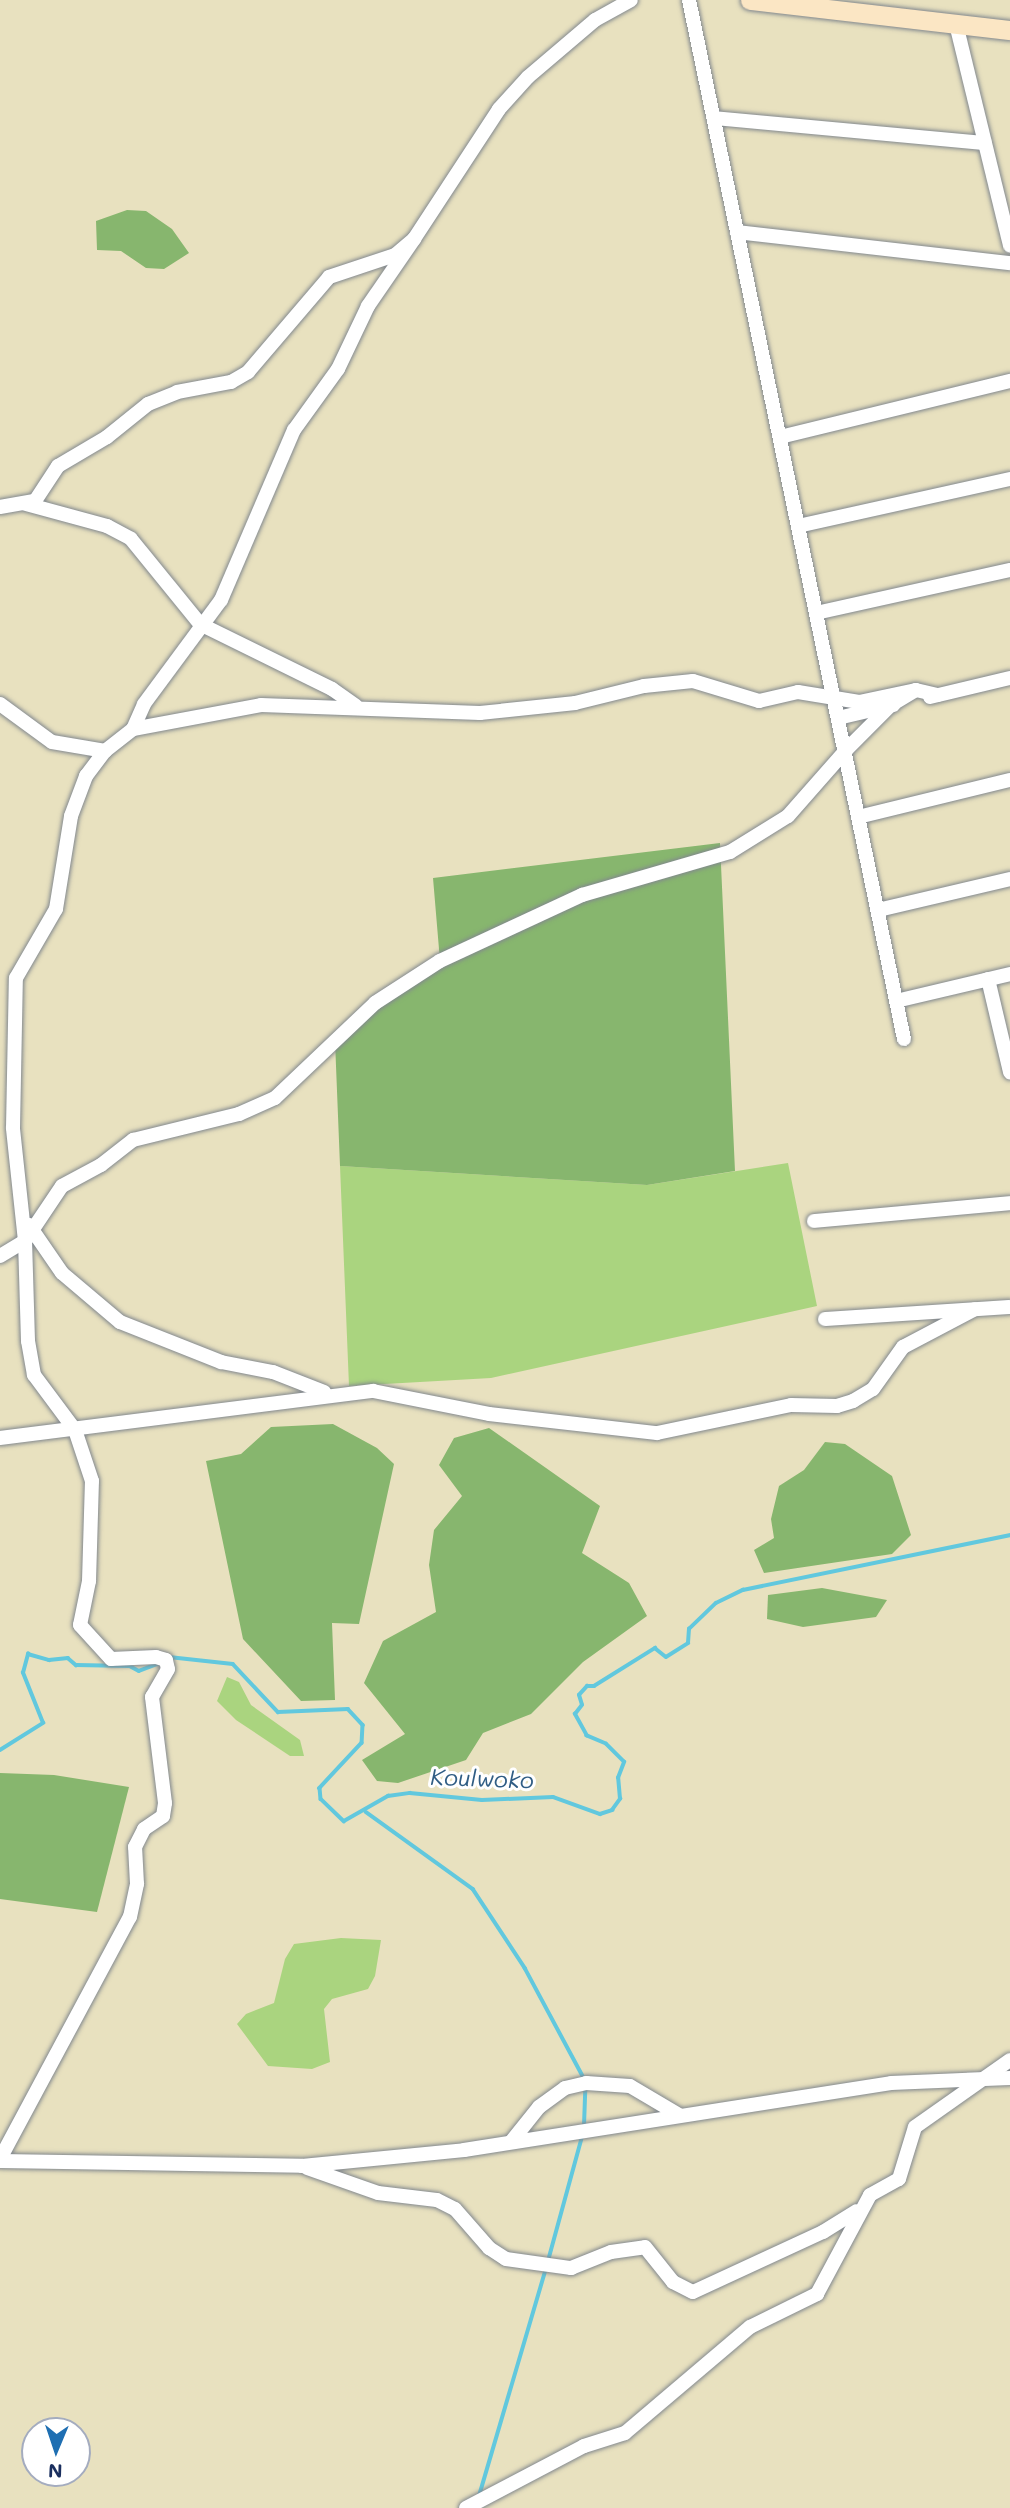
<!DOCTYPE html>
<html>
<head>
<meta charset="utf-8">
<style>
	body { margin:0 }
	#map { position:relative; width:1010px; height:2508px; overflow:hidden; background:#e8e1bf; font-family:Mali,sans-serif }
	div>[style] { position:absolute }
	.green>* { inset:0; background:#aad47f }
	.forest>* { inset:0; background:#87b66e }
	.stream>* { height:3.5px; margin:-1.75px; padding:0 1.75px; transform-origin:1.75px; border-radius:1.75px; background:#61c8de }
	.roads { filter:drop-shadow(0 0 2px #82888e) drop-shadow(0 0 2px #82888e) }
	.minor>* { height:14px; margin:-7px; padding:0 7px; transform-origin:7px; border-radius:7px; background:#fff }
	.secondary>* { height:19px; margin:-9.5px; padding:0 9.5px; transform-origin:9.5px; border-radius:9.5px; background:#fbe6c4 }
	span { translate:-50% -50%; white-space:nowrap; text-align:center; line-height:1.15; -webkit-text-stroke:6px #fff; paint-order:stroke }
	.water-label { font-size:23px; color:#305d84; font-style:italic }
	.north { position:absolute; left:21px; top:2417px; width:70px; height:70px; box-sizing:border-box; background:#fff; border:2px solid #a4acbf; border-radius:50%; rotate:182deg; font-size:19px; font-weight:700; line-height:28px; text-align:center; color:#1b2f5e }
	.north::after { content:''; display:block; margin:auto; width:24px; height:32px; background:#1f6fb2; clip-path:polygon(50% 0,100% 100%,50% 72%,0 100%) }
</style>
</head>
<body>
<div id="map">
	<div class="green">
		<i style="clip-path:polygon(788px 1163px,817px 1306px,491px 1378px,349px 1386px,340px 1166px,647px 1185px)"></i>
		<i style="clip-path:polygon(227px 1677px,239px 1682px,251px 1705px,300px 1740px,304px 1756px,290px 1756px,236px 1720px,217px 1701px)"></i>
		<i style="clip-path:polygon(341px 1938px,381px 1940px,375px 1976px,368px 1989px,332px 1999px,324px 2009px,330px 2062px,312px 2069px,268px 2066px,237px 2024px,246px 2014px,274px 2003px,285px 1959px,294px 1944px)"></i>
	</div>
	<div class="forest">
		<i style="clip-path:polygon(127px 210px,146px 211px,172px 229px,189px 253px,164px 269px,146px 268px,121px 251px,97px 250px,96px 221px)"></i>
		<i style="clip-path:polygon(720px 843px,735px 1171px,647px 1185px,340px 1166px,335px 1041px,440px 961px,433px 878px)"></i>
		<i style="clip-path:polygon(333px 1424px,377px 1448px,394px 1464px,359px 1624px,332px 1623px,335px 1700px,301px 1701px,243px 1639px,206px 1461px,241px 1454px,271px 1427px)"></i>
		<i style="clip-path:polygon(489px 1428px,600px 1506px,582px 1553px,629px 1583px,647px 1616px,583px 1662px,531px 1714px,483px 1733px,466px 1760px,398px 1783px,377px 1781px,362px 1760px,405px 1734px,364px 1683px,383px 1641px,436px 1612px,429px 1565px,434px 1530px,462px 1496px,439px 1465px,454px 1438px)"></i>
		<i style="clip-path:polygon(825px 1442px,845px 1444px,892px 1476px,911px 1535px,892px 1554px,764px 1573px,754px 1550px,774px 1538px,771px 1519px,779px 1486px,804px 1470px)"></i>
		<i style="clip-path:polygon(822px 1588px,887px 1600px,876px 1617px,803px 1627px,767px 1619px,768px 1595px)"></i>
		<i style="clip-path:polygon(0 1773px,54px 1775px,129px 1787px,97px 1912px,0 1899px)"></i>
	</div>
	<div class="stream">
		<i style="left:169px;top:1657px;width:64px;rotate:6.2deg"></i>
		<i style="left:233px;top:1664px;width:66px;rotate:46.8deg"></i>
		<i style="left:278px;top:1712px;width:70px;rotate:-2.5deg"></i>
		<i style="left:348px;top:1709px;width:22px;rotate:47deg"></i>
		<i style="left:363px;top:1725px;width:18px;rotate:93deg"></i>
		<i style="left:362px;top:1743px;width:62px;rotate:133deg"></i>
		<i style="left:320px;top:1788px;width:11px;rotate:85deg"></i>
		<i style="left:321px;top:1799px;width:32px;rotate:44deg"></i>
		<i style="left:344px;top:1821px;width:51px;rotate:-29.6deg"></i>
		<i style="left:388px;top:1796px;width:22px;rotate:-8deg"></i>
		<i style="left:410px;top:1793px;width:72px;rotate:5.6deg"></i>
		<i style="left:482px;top:1800px;width:71px;rotate:-2.4deg"></i>
		<i style="left:553px;top:1797px;width:50px;rotate:19.9deg"></i>
		<i style="left:600px;top:1814px;width:13px;rotate:-18deg"></i>
		<i style="left:612px;top:1810px;width:14px;rotate:-54deg"></i>
		<i style="left:620px;top:1799px;width:21px;rotate:-95deg"></i>
		<i style="left:618px;top:1778px;width:17px;rotate:-69deg"></i>
		<i style="left:624px;top:1762px;width:25px;rotate:-135deg"></i>
		<i style="left:606px;top:1744px;width:21px;rotate:-157deg"></i>
		<i style="left:587px;top:1736px;width:25px;rotate:-119deg"></i>
		<i style="left:575px;top:1714px;width:11px;rotate:-52deg"></i>
		<i style="left:582px;top:1705px;width:10px;rotate:-107deg"></i>
		<i style="left:579px;top:1695px;width:12px;rotate:-48deg"></i>
		<i style="left:587px;top:1686px;width:7px"></i>
		<i style="left:594px;top:1686px;width:72px;rotate:-31.9deg"></i>
		<i style="left:655px;top:1648px;width:14px;rotate:39deg"></i>
		<i style="left:666px;top:1657px;width:26px;rotate:-32deg"></i>
		<i style="left:688px;top:1643px;width:14px;rotate:-86deg"></i>
		<i style="left:689px;top:1629px;width:37px;rotate:-44deg"></i>
		<i style="left:716px;top:1603px;width:30px;rotate:-26deg"></i>
		<i style="left:743px;top:1590px;width:273px;rotate:-11.6deg"></i>
		<i style="left:0;top:1750px;width:51px;rotate:-32.1deg"></i>
		<i style="left:43px;top:1723px;width:54px;rotate:-111.8deg"></i>
		<i style="left:23px;top:1673px;width:20px;rotate:-75deg"></i>
		<i style="left:28px;top:1654px;width:22px;rotate:16deg"></i>
		<i style="left:49px;top:1660px;width:19px;rotate:-6deg"></i>
		<i style="left:68px;top:1658px;width:11px;rotate:41deg"></i>
		<i style="left:76px;top:1665px;width:54px;rotate:1.1deg"></i>
		<i style="left:130px;top:1666px;width:10px;rotate:29deg"></i>
		<i style="left:139px;top:1671px;width:22px;rotate:-21deg"></i>
		<i style="left:366px;top:1812px;width:132px;rotate:35.7deg"></i>
		<i style="left:473px;top:1889px;width:95px;rotate:56.6deg"></i>
		<i style="left:525px;top:1968px;width:127px;rotate:61.8deg"></i>
		<i style="left:584px;top:2126px;width:38px;rotate:-88deg"></i>
		<i style="left:548px;top:2261px;width:129px;rotate:-74.7deg"></i>
		<i style="left:479px;top:2496px;width:238px;rotate:-73.6deg"></i>
	</div>
	<div class="roads">
		<div class="minor">
			<i style="left:689px;top:0;width:1061px;rotate:78.31deg"></i>
			<i style="left:956px;top:24px;width:228px;rotate:76.3deg"></i>
			<i style="left:714px;top:118px;width:272px;rotate:5.3deg"></i>
			<i style="left:737px;top:232px;width:275px;rotate:6.5deg"></i>
			<i style="left:780px;top:437px;width:237px;rotate:-13.7deg"></i>
			<i style="left:26px;top:504px;width:84px;rotate:15.2deg"></i>
			<i style="left:107px;top:526px;width:27px;rotate:28deg"></i>
			<i style="left:131px;top:539px;width:109px;rotate:50.9deg"></i>
			<i style="left:200px;top:624px;width:147px;rotate:26.2deg"></i>
			<i style="left:332px;top:689px;width:29px;rotate:35deg"></i>
			<i style="left:0;top:507px;width:36px;rotate:-10deg"></i>
			<i style="left:35px;top:501px;width:42px;rotate:-56.7deg"></i>
			<i style="left:58px;top:466px;width:57px;rotate:-30.6deg"></i>
			<i style="left:107px;top:437px;width:53px;rotate:-38.8deg"></i>
			<i style="left:148px;top:404px;width:31px;rotate:-22deg"></i>
			<i style="left:177px;top:392px;width:55px;rotate:-10.5deg"></i>
			<i style="left:231px;top:382px;width:20px;rotate:-30deg"></i>
			<i style="left:248px;top:372px;width:125px;rotate:-49.5deg"></i>
			<i style="left:329px;top:277px;width:70px;rotate:-18.4deg"></i>
			<i style="left:395px;top:255px;width:25px;rotate:-40deg"></i>
			<i style="left:414px;top:239px;width:155px;rotate:-56.8deg"></i>
			<i style="left:499px;top:109px;width:43px;rotate:-47.8deg"></i>
			<i style="left:528px;top:77px;width:88px;rotate:-40.4deg"></i>
			<i style="left:595px;top:20px;width:41px;rotate:-29.1deg"></i>
			<i style="left:798px;top:526px;width:217px;rotate:-12.5deg"></i>
			<i style="left:816px;top:613px;width:199px;rotate:-12.5deg"></i>
			<i style="left:930px;top:697px;width:82px;rotate:-13.4deg"></i>
			<i style="left:0;top:704px;width:64px;rotate:36.2deg"></i>
			<i style="left:52px;top:742px;width:54px;rotate:9.6deg"></i>
			<i style="left:838px;top:718px;width:57px;rotate:-13.3deg"></i>
			<i style="left:133px;top:729px;width:130px;rotate:-10.6deg"></i>
			<i style="left:261px;top:705px;width:219px;rotate:2.1deg"></i>
			<i style="left:480px;top:713px;width:96px;rotate:-6deg"></i>
			<i style="left:575px;top:703px;width:71px;rotate:-13.8deg"></i>
			<i style="left:644px;top:686px;width:49px;rotate:-5.8deg"></i>
			<i style="left:693px;top:681px;width:69px;rotate:16.9deg"></i>
			<i style="left:759px;top:701px;width:40px;rotate:-13deg"></i>
			<i style="left:798px;top:692px;width:62px;rotate:9.3deg"></i>
			<i style="left:859px;top:702px;width:58px;rotate:-11.9deg"></i>
			<i style="left:916px;top:690px;width:22px;rotate:13deg"></i>
			<i style="left:858px;top:817px;width:156px;rotate:-13.7deg"></i>
			<i style="left:878px;top:910px;width:136px;rotate:-13.2deg"></i>
			<i style="left:988px;top:979px;width:96px;rotate:76.7deg"></i>
			<i style="left:896px;top:1001px;width:117px;rotate:-13.3deg"></i>
			<i style="left:814px;top:1221px;width:197px;rotate:-5.2deg"></i>
			<i style="left:29px;top:1225px;width:58px;rotate:55.5deg"></i>
			<i style="left:62px;top:1273px;width:76px;rotate:40.2deg"></i>
			<i style="left:120px;top:1322px;width:109px;rotate:21.6deg"></i>
			<i style="left:221px;top:1362px;width:53px;rotate:10.9deg"></i>
			<i style="left:273px;top:1372px;width:55px;rotate:21.4deg"></i>
			<i style="left:0;top:1256px;width:29px;rotate:-31deg"></i>
			<i style="left:25px;top:1241px;width:66px;rotate:-56.1deg"></i>
			<i style="left:62px;top:1186px;width:44px;rotate:-28.3deg"></i>
			<i style="left:101px;top:1165px;width:41px;rotate:-38deg"></i>
			<i style="left:133px;top:1140px;width:109px;rotate:-13.8deg"></i>
			<i style="left:239px;top:1114px;width:39px;rotate:-24deg"></i>
			<i style="left:275px;top:1098px;width:138px;rotate:-43.5deg"></i>
			<i style="left:375px;top:1003px;width:77px;rotate:-32.9deg"></i>
			<i style="left:440px;top:961px;width:157px;rotate:-24.9deg"></i>
			<i style="left:582px;top:895px;width:154px;rotate:-16.2deg"></i>
			<i style="left:730px;top:852px;width:68px;rotate:-31.8deg"></i>
			<i style="left:788px;top:816px;width:89px;rotate:-48.6deg"></i>
			<i style="left:847px;top:749px;width:62px;rotate:-45deg"></i>
			<i style="left:891px;top:705px;width:29px;rotate:-31deg"></i>
			<i style="left:825px;top:1319px;width:185px;rotate:-3.7deg"></i>
			<i style="left:0;top:1438px;width:376px;rotate:-7.2deg"></i>
			<i style="left:373px;top:1391px;width:118px;rotate:11.2deg"></i>
			<i style="left:489px;top:1414px;width:169px;rotate:6.5deg"></i>
			<i style="left:657px;top:1433px;width:137px;rotate:-11.8deg"></i>
			<i style="left:791px;top:1405px;width:46px;rotate:1.2deg"></i>
			<i style="left:837px;top:1406px;width:17px;rotate:-17deg"></i>
			<i style="left:853px;top:1401px;width:23px;rotate:-31deg"></i>
			<i style="left:873px;top:1389px;width:52px;rotate:-54.5deg"></i>
			<i style="left:903px;top:1347px;width:81px;rotate:-27.8deg"></i>
			<i style="left:511px;top:2142px;width:45px;rotate:-51.3deg"></i>
			<i style="left:539px;top:2107px;width:32px;rotate:-36deg"></i>
			<i style="left:565px;top:2088px;width:22px;rotate:-13deg"></i>
			<i style="left:586px;top:2083px;width:44px;rotate:3.9deg"></i>
			<i style="left:630px;top:2086px;width:57px;rotate:30.6deg"></i>
			<i style="left:0;top:2159px;width:275px;rotate:-61.8deg"></i>
			<i style="left:130px;top:1917px;width:34px;rotate:-78deg"></i>
			<i style="left:137px;top:1884px;width:37px;rotate:-93deg"></i>
			<i style="left:135px;top:1847px;width:20px;rotate:-63deg"></i>
			<i style="left:144px;top:1829px;width:23px;rotate:-34deg"></i>
			<i style="left:163px;top:1816px;width:13px;rotate:-81deg"></i>
			<i style="left:165px;top:1803px;width:107px;rotate:-97deg"></i>
			<i style="left:152px;top:1697px;width:32px;rotate:-60deg"></i>
			<i style="left:168px;top:1669px;width:9px;rotate:-103deg"></i>
			<i style="left:166px;top:1660px;width:10px;rotate:-163deg"></i>
			<i style="left:156px;top:1657px;width:45px;rotate:177.5deg"></i>
			<i style="left:111px;top:1659px;width:46px;rotate:-132.4deg"></i>
			<i style="left:80px;top:1625px;width:45px;rotate:-78.4deg"></i>
			<i style="left:89px;top:1581px;width:100px;rotate:-88.3deg"></i>
			<i style="left:92px;top:1481px;width:54px;rotate:-108.4deg"></i>
			<i style="left:75px;top:1430px;width:69px;rotate:-126.7deg"></i>
			<i style="left:34px;top:1375px;width:35px;rotate:-100deg"></i>
			<i style="left:28px;top:1341px;width:100px;rotate:-91.7deg"></i>
			<i style="left:25px;top:1241px;width:114px;rotate:-96.1deg"></i>
			<i style="left:13px;top:1128px;width:150px;rotate:-88.9deg"></i>
			<i style="left:16px;top:978px;width:80px;rotate:-59.9deg"></i>
			<i style="left:56px;top:909px;width:94px;rotate:-80.8deg"></i>
			<i style="left:71px;top:816px;width:43px;rotate:-69.4deg"></i>
			<i style="left:86px;top:776px;width:31px;rotate:-53deg"></i>
			<i style="left:105px;top:751px;width:36px;rotate:-38deg"></i>
			<i style="left:133px;top:729px;width:27px;rotate:-66deg"></i>
			<i style="left:144px;top:704px;width:129px;rotate:-53.5deg"></i>
			<i style="left:221px;top:600px;width:185px;rotate:-66.8deg"></i>
			<i style="left:294px;top:430px;width:75px;rotate:-54.2deg"></i>
			<i style="left:338px;top:369px;width:70px;rotate:-64.5deg"></i>
			<i style="left:368px;top:306px;width:81px;rotate:-55.5deg"></i>
			<i style="left:0;top:2161px;width:302px;rotate:0.9deg"></i>
			<i style="left:302px;top:2166px;width:163px;rotate:-5.6deg"></i>
			<i style="left:464px;top:2150px;width:432px;rotate:-8.9deg"></i>
			<i style="left:891px;top:2083px;width:119px;rotate:-2.4deg"></i>
			<i style="left:307px;top:2168px;width:75px;rotate:19.4deg"></i>
			<i style="left:378px;top:2193px;width:59px;rotate:6.8deg"></i>
			<i style="left:437px;top:2200px;width:20px;rotate:27deg"></i>
			<i style="left:455px;top:2209px;width:52px;rotate:48.9deg"></i>
			<i style="left:489px;top:2248px;width:20px;rotate:33deg"></i>
			<i style="left:506px;top:2259px;width:66px;rotate:7.9deg"></i>
			<i style="left:571px;top:2268px;width:43px;rotate:-21.8deg"></i>
			<i style="left:611px;top:2252px;width:34px;rotate:-8deg"></i>
			<i style="left:645px;top:2247px;width:45px;rotate:51.3deg"></i>
			<i style="left:673px;top:2282px;width:22px;rotate:27deg"></i>
			<i style="left:693px;top:2292px;width:143px;rotate:-24.8deg"></i>
			<i style="left:823px;top:2232px;width:39px;rotate:-32deg"></i>
			<i style="left:466px;top:2508px;width:133px;rotate:-27.7deg"></i>
			<i style="left:584px;top:2446px;width:43px;rotate:-17.6deg"></i>
			<i style="left:625px;top:2433px;width:164px;rotate:-40.3deg"></i>
			<i style="left:750px;top:2327px;width:75px;rotate:-26.2deg"></i>
			<i style="left:817px;top:2294px;width:112px;rotate:-61.8deg"></i>
			<i style="left:870px;top:2195px;width:33px;rotate:-29deg"></i>
			<i style="left:899px;top:2179px;width:54px;rotate:-72.9deg"></i>
			<i style="left:915px;top:2127px;width:116px;rotate:-35.2deg"></i>
		</div>
		<div class="secondary">
			<i style="left:750px;top:0;width:262px;rotate:6.6deg"></i>
		</div>
	</div>
	<div class="water-label">
		<span style="left:482px;top:1778px;rotate:2deg">Koulwoko</span>
	</div>
	<div class="north">N</div>
</div>
</body>
</html>
